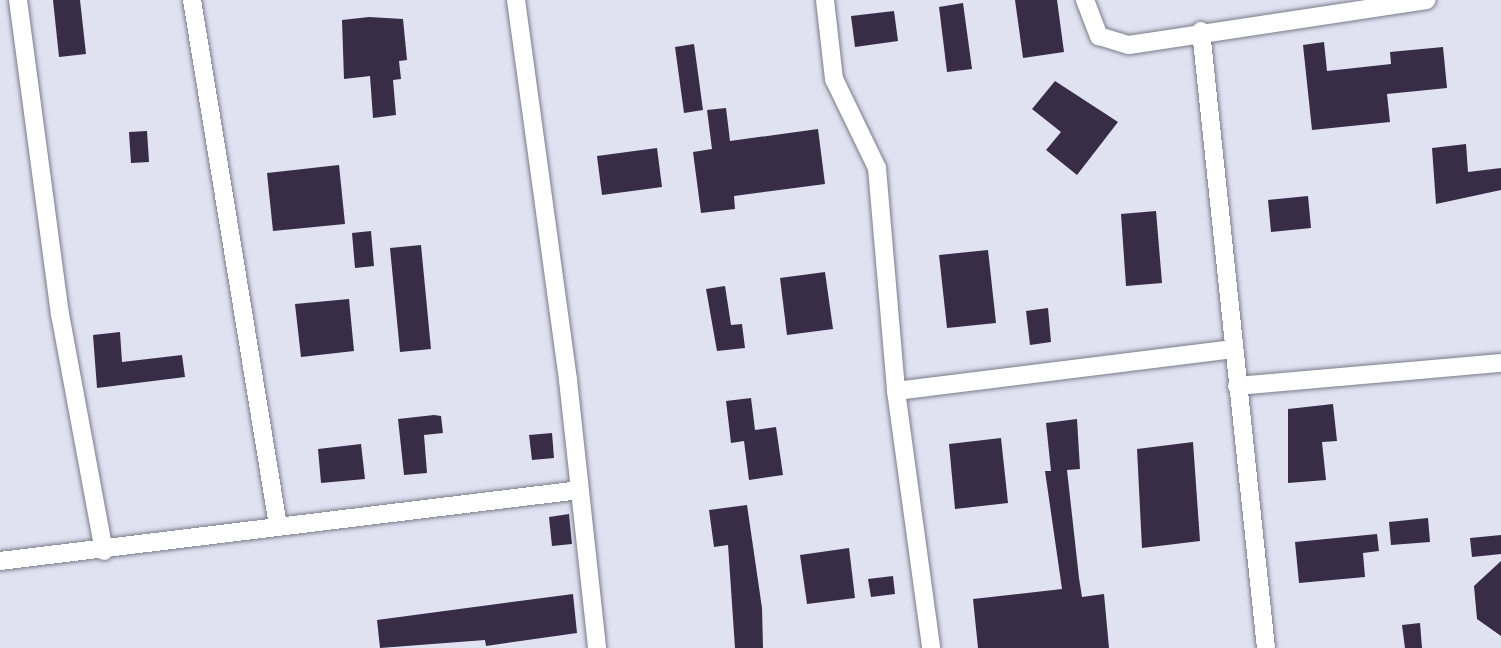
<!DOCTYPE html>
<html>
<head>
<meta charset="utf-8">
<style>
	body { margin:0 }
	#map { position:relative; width:1501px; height:648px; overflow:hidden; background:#e0e2f2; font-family:"Nunito Sans",sans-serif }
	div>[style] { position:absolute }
	.building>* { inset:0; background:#382c47 }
	.roads { filter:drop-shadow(0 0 2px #7a7b89) drop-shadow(0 0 2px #7a7b89) }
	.street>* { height:18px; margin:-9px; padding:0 9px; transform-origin:9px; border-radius:9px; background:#fff }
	span { translate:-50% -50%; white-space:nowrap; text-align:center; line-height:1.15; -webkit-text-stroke:7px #fff; paint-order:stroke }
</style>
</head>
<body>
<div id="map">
	<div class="building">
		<i style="clip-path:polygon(53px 0,80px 0,86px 54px,59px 57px)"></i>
		<i style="clip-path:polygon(1015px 0,1057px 0,1064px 52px,1023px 58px)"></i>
		<i style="clip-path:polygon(963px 3px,972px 69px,947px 72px,939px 7px)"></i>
		<i style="clip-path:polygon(894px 11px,898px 41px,855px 47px,851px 16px)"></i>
		<i style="clip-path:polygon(369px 17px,403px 19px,407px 60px,399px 61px,401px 79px,393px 80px,396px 115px,373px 118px,370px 76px,344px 79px,342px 20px)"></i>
		<i style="clip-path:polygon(1324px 42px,1327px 71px,1391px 64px,1390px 52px,1443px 47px,1447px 88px,1387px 94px,1390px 122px,1312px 130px,1303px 45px)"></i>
		<i style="clip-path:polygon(694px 44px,703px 110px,684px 113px,675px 47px)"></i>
		<i style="clip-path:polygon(1055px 81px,1118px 122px,1077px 175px,1046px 150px,1061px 132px,1032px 109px)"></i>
		<i style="clip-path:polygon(726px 108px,730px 141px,818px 129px,825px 184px,734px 196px,735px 209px,701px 213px,693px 152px,712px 149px,707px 110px)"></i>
		<i style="clip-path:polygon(147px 131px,149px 162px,131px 163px,129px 132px)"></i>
		<i style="clip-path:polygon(1466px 144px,1468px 172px,1501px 168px,1501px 190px,1436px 204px,1432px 148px)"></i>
		<i style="clip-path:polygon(657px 148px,662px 187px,602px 195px,597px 156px)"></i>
		<i style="clip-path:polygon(339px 165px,345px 224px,273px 231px,267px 173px)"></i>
		<i style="clip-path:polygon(1308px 196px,1311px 228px,1271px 232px,1268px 200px)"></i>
		<i style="clip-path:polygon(1156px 211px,1162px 283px,1126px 286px,1121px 214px)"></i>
		<i style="clip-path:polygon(371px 231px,374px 266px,355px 268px,352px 233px)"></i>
		<i style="clip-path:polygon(421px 245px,431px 349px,400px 352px,390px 248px)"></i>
		<i style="clip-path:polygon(988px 250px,996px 323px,947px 328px,939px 255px)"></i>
		<i style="clip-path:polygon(825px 272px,833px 329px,787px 335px,780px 278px)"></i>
		<i style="clip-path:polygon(725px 286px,731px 325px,742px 324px,745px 348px,717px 351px,706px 289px)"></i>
		<i style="clip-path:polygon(349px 299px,354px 351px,301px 357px,295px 304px)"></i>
		<i style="clip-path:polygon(1048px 308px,1051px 342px,1030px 345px,1026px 311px)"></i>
		<i style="clip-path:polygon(120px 332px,122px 362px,182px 355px,185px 377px,97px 388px,93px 335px)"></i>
		<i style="clip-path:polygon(751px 398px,755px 430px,776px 427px,783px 475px,749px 480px,744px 441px,731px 443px,726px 401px)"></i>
		<i style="clip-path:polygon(1333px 404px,1337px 441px,1322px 442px,1326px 480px,1288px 483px,1288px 409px)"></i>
		<i style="clip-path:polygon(434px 415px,441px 416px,443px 433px,424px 435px,427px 473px,404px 475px,398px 419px)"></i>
		<i style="clip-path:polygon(1077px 419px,1080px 469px,1067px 470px,1079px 578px,1082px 597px,1104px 594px,1109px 648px,978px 648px,973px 599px,1062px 589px,1045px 471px,1051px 471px,1046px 423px)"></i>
		<i style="clip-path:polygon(552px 433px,554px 458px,532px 460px,529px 435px)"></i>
		<i style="clip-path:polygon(1001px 438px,1008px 503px,955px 509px,949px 444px)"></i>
		<i style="clip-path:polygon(1193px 442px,1200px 541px,1142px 548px,1137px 449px)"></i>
		<i style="clip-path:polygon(361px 444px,365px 479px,321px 483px,318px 449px)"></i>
		<i style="clip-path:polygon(747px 505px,762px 608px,763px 648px,735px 648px,728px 545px,714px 547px,709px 510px)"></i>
		<i style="clip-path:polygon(569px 514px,572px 544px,552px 546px,549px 517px)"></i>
		<i style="clip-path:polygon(1428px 518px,1430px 542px,1391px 545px,1389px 522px)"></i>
		<i style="clip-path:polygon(1377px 534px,1379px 551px,1363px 553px,1365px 577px,1299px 583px,1295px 542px)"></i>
		<i style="clip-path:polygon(1501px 535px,1501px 554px,1472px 557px,1470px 538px)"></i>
		<i style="clip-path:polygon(849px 548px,855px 598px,807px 604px,800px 555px)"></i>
		<i style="clip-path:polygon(1501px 561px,1501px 636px,1477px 619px,1474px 586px)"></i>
		<i style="clip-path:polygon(893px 576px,895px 594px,871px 597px,868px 579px)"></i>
		<i style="clip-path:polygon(573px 594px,577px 633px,486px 646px,485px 640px,380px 648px,377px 620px)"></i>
		<i style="clip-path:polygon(1420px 623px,1422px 648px,1405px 648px,1402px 625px)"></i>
	</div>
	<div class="roads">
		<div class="street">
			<i style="left:18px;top:0;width:317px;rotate:82.4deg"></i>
			<i style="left:60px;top:314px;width:241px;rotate:79.5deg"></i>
			<i style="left:192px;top:0;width:533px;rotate:80.71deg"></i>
			<i style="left:516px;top:0;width:384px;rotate:82.2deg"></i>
			<i style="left:568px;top:380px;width:270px;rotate:83.8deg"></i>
			<i style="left:825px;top:0;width:80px;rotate:83.5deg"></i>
			<i style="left:834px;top:79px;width:99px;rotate:64.2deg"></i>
			<i style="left:877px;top:168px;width:224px;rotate:85.1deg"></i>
			<i style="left:896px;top:391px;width:259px;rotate:82.2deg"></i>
			<i style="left:1085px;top:0;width:39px;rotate:69deg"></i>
			<i style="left:1099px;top:36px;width:31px;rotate:17deg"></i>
			<i style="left:1129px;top:45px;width:301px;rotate:-8.6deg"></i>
			<i style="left:1201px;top:31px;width:620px;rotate:83.99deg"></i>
			<i style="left:1237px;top:386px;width:265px;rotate:-5deg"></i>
			<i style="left:896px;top:391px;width:340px;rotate:-7.1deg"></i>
			<i style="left:0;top:561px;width:584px;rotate:-6.98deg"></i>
		</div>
	</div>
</div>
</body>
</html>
